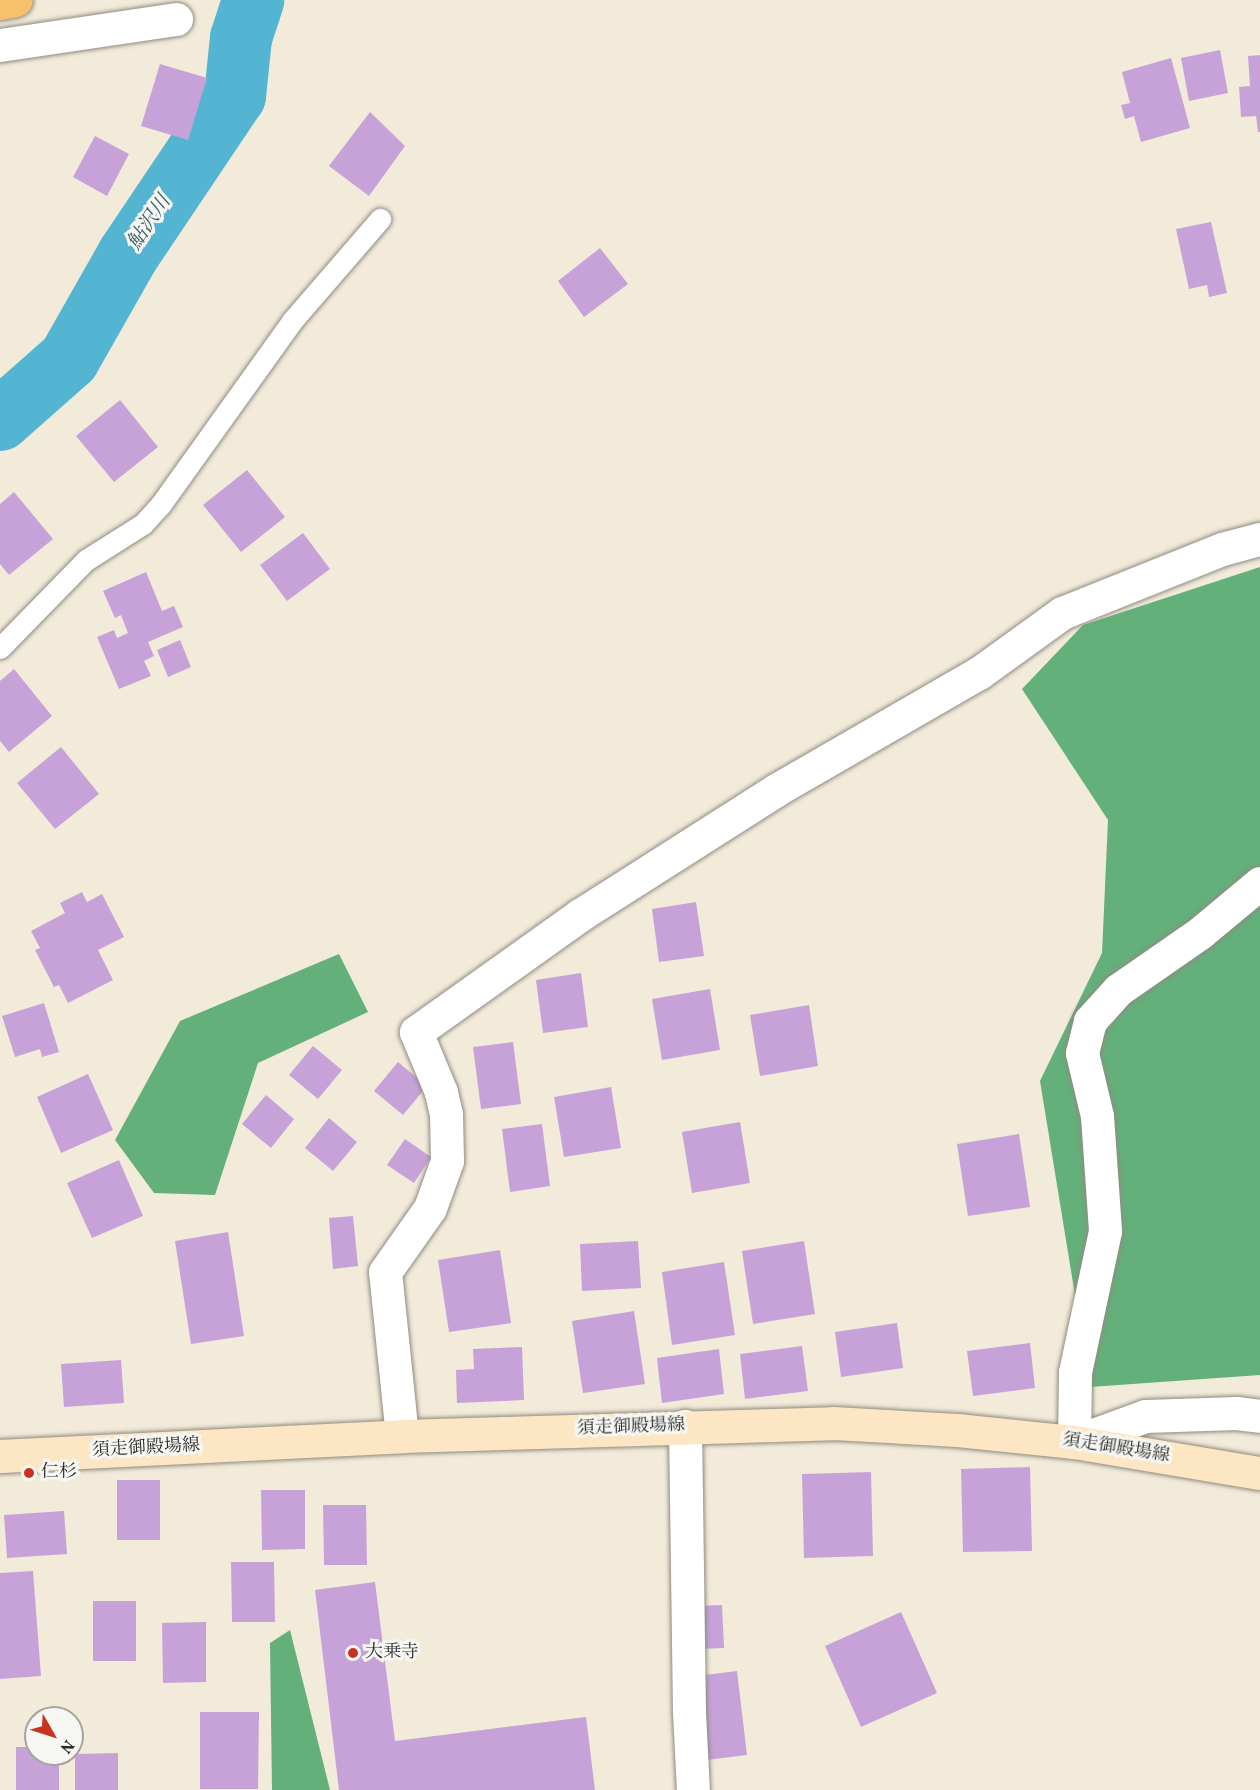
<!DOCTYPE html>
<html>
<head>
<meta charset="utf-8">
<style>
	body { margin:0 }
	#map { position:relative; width:1260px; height:1790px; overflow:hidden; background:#f3ebda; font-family:Vollkorn,"Noto Serif JP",serif }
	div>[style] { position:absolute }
	.forest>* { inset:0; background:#63b07a }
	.river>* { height:62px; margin:-31px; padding:0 31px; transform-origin:31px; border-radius:31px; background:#54b5d3 }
	.building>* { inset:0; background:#c6a2d8 }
	.roads { filter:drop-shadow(0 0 2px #8f8b82) drop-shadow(0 0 2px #8f8b82) }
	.lane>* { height:21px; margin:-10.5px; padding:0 10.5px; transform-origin:10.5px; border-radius:10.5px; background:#fff }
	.street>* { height:33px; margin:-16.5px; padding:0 16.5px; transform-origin:16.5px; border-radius:16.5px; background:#fff }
	.secondary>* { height:33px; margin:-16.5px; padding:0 16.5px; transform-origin:16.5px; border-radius:16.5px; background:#fce6c4 }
	.highway>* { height:33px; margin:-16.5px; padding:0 16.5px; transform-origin:16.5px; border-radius:16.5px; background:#f7c06b }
	.dots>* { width:16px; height:16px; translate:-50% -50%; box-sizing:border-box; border:3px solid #f6f6f2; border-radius:50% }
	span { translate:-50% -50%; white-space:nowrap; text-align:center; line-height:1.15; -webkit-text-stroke:6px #f6f6f2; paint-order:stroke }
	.street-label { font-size:18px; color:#2b2b2b }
	.poi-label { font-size:18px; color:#2b2b2b }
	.left { translate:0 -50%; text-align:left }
	.water-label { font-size:20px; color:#395b66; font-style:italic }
	.north { position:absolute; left:24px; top:1706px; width:60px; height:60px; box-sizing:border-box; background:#f6f6f2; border:2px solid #a5a5a2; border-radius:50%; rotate:129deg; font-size:16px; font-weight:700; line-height:24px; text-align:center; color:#2b2b2b }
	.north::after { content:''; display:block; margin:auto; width:21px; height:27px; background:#c8321e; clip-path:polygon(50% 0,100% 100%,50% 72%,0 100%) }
</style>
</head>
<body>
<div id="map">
	<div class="forest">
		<i style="clip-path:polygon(1260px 567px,1260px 1375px,1090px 1387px,1040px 1081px,1102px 953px,1108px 820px,1022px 689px,1083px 625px)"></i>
		<i style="clip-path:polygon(339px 954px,368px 1012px,258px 1063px,215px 1195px,154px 1193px,115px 1140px,180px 1021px)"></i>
		<i style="clip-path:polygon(290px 1630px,330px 1790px,272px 1790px,270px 1643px)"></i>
	</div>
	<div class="river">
		<i style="left:0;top:420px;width:92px;rotate:-41.5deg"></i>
		<i style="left:69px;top:359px;width:120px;rotate:-60.4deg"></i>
		<i style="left:128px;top:255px;width:192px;rotate:-56.1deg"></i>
		<i style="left:235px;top:96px;width:58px;rotate:-84.1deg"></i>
		<i style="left:241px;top:38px;width:40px;rotate:-72deg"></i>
	</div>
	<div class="building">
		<i style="clip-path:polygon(1220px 50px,1228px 93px,1189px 101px,1181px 58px)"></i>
		<i style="clip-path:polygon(1260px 55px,1260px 132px,1258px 132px,1256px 116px,1241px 117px,1239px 87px,1250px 86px,1248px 56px)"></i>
		<i style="clip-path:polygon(1171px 58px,1190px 128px,1141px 142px,1134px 116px,1125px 119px,1121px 105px,1130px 103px,1122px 72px)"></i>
		<i style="clip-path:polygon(160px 64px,207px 78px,188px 140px,141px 126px)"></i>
		<i style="clip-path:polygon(370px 112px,405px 146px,369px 196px,329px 166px)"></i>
		<i style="clip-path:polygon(95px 136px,129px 154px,107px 196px,73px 177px)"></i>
		<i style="clip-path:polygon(1211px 222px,1227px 293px,1209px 297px,1207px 285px,1189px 289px,1176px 229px)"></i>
		<i style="clip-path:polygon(600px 248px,628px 284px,584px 317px,558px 281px)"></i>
		<i style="clip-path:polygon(120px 400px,158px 447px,114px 482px,76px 436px)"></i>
		<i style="clip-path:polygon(247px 470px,285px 517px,241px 552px,203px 505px)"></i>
		<i style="clip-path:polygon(14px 492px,53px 539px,9px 575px,0 564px,0 504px)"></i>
		<i style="clip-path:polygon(303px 533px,330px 569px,287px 601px,260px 565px)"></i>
		<i style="clip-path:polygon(146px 572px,162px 611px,174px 606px,183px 627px,148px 642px,154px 656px,144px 661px,151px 676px,119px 689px,97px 637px,114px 630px,117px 638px,128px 633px,121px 615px,115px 618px,103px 591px)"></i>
		<i style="clip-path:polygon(180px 640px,191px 667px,168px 677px,157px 650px)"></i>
		<i style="clip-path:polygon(14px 669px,52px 716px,9px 752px,0 741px,0 681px)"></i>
		<i style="clip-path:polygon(61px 747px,99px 794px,55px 829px,17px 783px)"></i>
		<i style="clip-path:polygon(82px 892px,87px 902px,102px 894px,124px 937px,98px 950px,113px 980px,68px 1003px,59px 985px,54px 987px,35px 950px,40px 948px,31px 931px,65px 913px,60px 903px)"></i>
		<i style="clip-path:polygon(696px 902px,704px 956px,659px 962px,652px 909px)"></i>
		<i style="clip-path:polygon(581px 973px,588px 1027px,543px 1033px,536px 980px)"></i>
		<i style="clip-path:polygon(710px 989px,720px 1050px,662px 1060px,652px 999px)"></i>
		<i style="clip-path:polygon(44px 1003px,59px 1052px,42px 1057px,40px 1049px,15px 1057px,2px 1016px)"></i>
		<i style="clip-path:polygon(809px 1005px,818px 1066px,760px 1076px,750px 1015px)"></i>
		<i style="clip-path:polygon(513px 1042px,521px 1104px,481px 1109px,473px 1047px)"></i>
		<i style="clip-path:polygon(313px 1046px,342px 1070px,318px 1099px,289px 1075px)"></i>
		<i style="clip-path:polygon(398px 1062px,427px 1086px,403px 1115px,374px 1091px)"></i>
		<i style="clip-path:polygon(88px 1074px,113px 1130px,61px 1153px,37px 1097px)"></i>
		<i style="clip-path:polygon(611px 1087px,621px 1148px,564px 1157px,554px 1097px)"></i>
		<i style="clip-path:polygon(266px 1095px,294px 1119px,271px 1148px,242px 1124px)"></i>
		<i style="clip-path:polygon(329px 1118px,357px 1142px,333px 1171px,305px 1148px)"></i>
		<i style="clip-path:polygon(740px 1122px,750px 1183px,692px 1193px,682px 1132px)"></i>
		<i style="clip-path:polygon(542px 1124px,550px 1186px,510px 1192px,502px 1129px)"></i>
		<i style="clip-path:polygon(1019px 1134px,1030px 1207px,968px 1216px,957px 1144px)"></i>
		<i style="clip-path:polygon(405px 1139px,431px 1157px,414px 1183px,387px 1165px)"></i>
		<i style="clip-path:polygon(119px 1160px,143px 1216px,92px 1238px,67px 1183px)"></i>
		<i style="clip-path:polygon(353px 1216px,358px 1266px,333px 1269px,329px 1218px)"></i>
		<i style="clip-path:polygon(228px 1232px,244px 1336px,191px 1344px,175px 1241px)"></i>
		<i style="clip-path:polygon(638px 1241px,641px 1288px,582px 1291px,580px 1244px)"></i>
		<i style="clip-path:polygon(804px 1241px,815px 1314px,753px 1324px,742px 1251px)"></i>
		<i style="clip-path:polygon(500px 1250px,511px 1323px,449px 1332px,438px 1260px)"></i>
		<i style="clip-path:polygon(724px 1262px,735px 1335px,672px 1345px,662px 1272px)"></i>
		<i style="clip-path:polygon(634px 1311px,645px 1384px,583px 1393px,572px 1321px)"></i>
		<i style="clip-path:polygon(897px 1323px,903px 1368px,841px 1377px,835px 1332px)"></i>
		<i style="clip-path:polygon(1030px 1343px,1035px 1388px,973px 1396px,967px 1351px)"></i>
		<i style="clip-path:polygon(802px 1346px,808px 1391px,745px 1399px,740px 1354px)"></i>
		<i style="clip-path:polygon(522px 1347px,524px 1400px,457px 1403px,456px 1370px,474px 1369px,473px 1349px)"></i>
		<i style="clip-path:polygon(719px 1349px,724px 1394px,662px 1403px,657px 1358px)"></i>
		<i style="clip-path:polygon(121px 1360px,124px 1403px,64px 1407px,61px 1364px)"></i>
		<i style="clip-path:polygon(1030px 1467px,1032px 1551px,963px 1552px,961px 1469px)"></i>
		<i style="clip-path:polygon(871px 1472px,873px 1556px,804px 1558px,802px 1474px)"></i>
		<i style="clip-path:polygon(117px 1480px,160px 1480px,160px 1540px,117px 1540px)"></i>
		<i style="clip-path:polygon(261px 1490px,305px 1490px,305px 1549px,262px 1550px)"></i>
		<i style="clip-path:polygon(323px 1505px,366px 1505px,367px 1565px,324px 1565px)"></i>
		<i style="clip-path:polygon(64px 1511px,67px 1554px,7px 1558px,4px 1515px)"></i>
		<i style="clip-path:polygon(231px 1562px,274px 1562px,275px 1622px,232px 1622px)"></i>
		<i style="clip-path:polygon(33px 1571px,41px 1676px,0 1679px,0 1573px)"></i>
		<i style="clip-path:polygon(375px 1582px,395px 1741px,586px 1717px,595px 1790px,339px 1790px,315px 1590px)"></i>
		<i style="clip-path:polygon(93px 1601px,136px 1601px,136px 1661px,93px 1661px)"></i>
		<i style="clip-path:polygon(722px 1605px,724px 1648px,699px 1649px,697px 1606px)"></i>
		<i style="clip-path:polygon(901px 1612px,937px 1693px,861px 1727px,825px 1646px)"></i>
		<i style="clip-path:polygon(206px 1622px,206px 1682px,163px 1683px,162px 1623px)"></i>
		<i style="clip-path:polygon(737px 1671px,747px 1755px,706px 1760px,697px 1676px)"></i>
		<i style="clip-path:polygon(200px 1712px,259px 1712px,258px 1789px,200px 1789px)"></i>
		<i style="clip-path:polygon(16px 1747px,36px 1747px,36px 1754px,59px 1754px,59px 1790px,16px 1790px)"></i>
		<i style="clip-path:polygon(118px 1753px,118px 1790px,75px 1790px,75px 1754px)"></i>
	</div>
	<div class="roads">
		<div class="lane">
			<i style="left:0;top:648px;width:123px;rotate:-45.7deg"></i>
			<i style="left:86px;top:560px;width:67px;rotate:-32.3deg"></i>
			<i style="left:143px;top:524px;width:27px;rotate:-48deg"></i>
			<i style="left:161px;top:504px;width:225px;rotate:-54.4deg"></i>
			<i style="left:292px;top:321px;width:135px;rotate:-49.2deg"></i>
		</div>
		<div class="street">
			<i style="left:0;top:45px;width:178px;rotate:-8.4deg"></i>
			<i style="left:1260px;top:883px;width:78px;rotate:140.2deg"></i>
			<i style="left:1200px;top:933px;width:100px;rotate:145.2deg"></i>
			<i style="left:1118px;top:990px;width:42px;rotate:132.1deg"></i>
			<i style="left:1090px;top:1021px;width:33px;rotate:104deg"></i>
			<i style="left:1082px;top:1053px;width:65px;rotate:76.6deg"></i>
			<i style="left:1097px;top:1116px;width:115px;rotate:86deg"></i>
			<i style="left:1105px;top:1231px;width:144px;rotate:102deg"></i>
			<i style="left:1075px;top:1372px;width:70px;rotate:90.8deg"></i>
			<i style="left:1074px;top:1442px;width:76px;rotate:-20.1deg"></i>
			<i style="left:1145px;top:1416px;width:91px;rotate:-1.9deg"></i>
			<i style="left:1236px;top:1413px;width:24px;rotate:7deg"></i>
			<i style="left:685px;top:1426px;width:286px;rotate:89.2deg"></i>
			<i style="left:689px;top:1712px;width:78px;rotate:87.1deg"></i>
			<i style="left:402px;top:1436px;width:165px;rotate:-95.9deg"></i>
			<i style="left:385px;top:1272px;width:78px;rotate:-54.9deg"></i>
			<i style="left:430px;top:1208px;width:50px;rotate:-70.1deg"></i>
			<i style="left:447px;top:1161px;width:47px;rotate:-91.2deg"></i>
			<i style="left:446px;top:1114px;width:23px;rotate:-103deg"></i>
			<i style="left:441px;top:1092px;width:65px;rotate:-112.6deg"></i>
			<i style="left:416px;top:1032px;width:201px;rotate:-35.5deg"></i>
			<i style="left:580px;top:915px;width:232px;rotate:-32.5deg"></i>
			<i style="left:776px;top:790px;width:234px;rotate:-30deg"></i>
			<i style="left:979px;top:673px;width:102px;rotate:-35.9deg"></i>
			<i style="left:1062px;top:613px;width:172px;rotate:-21.8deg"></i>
			<i style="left:1222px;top:549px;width:39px;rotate:-15deg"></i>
		</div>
		<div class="secondary">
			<i style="left:0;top:1456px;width:402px;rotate:-2.8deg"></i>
			<i style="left:402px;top:1436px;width:431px;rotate:-1.7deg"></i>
			<i style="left:833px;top:1423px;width:124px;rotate:3.2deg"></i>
			<i style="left:957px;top:1430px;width:118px;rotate:5.9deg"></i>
			<i style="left:1074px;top:1442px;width:189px;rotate:9.5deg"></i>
		</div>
		<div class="highway">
			<i style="left:0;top:3px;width:16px;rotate:-11deg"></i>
		</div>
	</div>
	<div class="dots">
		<i style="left:29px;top:1473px;background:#c8321e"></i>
		<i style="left:353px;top:1653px;background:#c8321e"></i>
	</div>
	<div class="street-label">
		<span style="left:631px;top:1428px;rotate:-2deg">須走御殿場線</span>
		<span style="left:146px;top:1449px;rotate:-3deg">須走御殿場線</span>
		<span style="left:1116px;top:1449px;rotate:9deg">須走御殿場線</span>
	</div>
	<div class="poi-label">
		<span class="left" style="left:41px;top:1473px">仁杉</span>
		<span class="left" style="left:365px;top:1653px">大乗寺</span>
	</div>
	<div class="water-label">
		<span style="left:150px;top:223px;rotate:-56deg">鮎沢川</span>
	</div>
	<div class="north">N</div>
</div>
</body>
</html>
